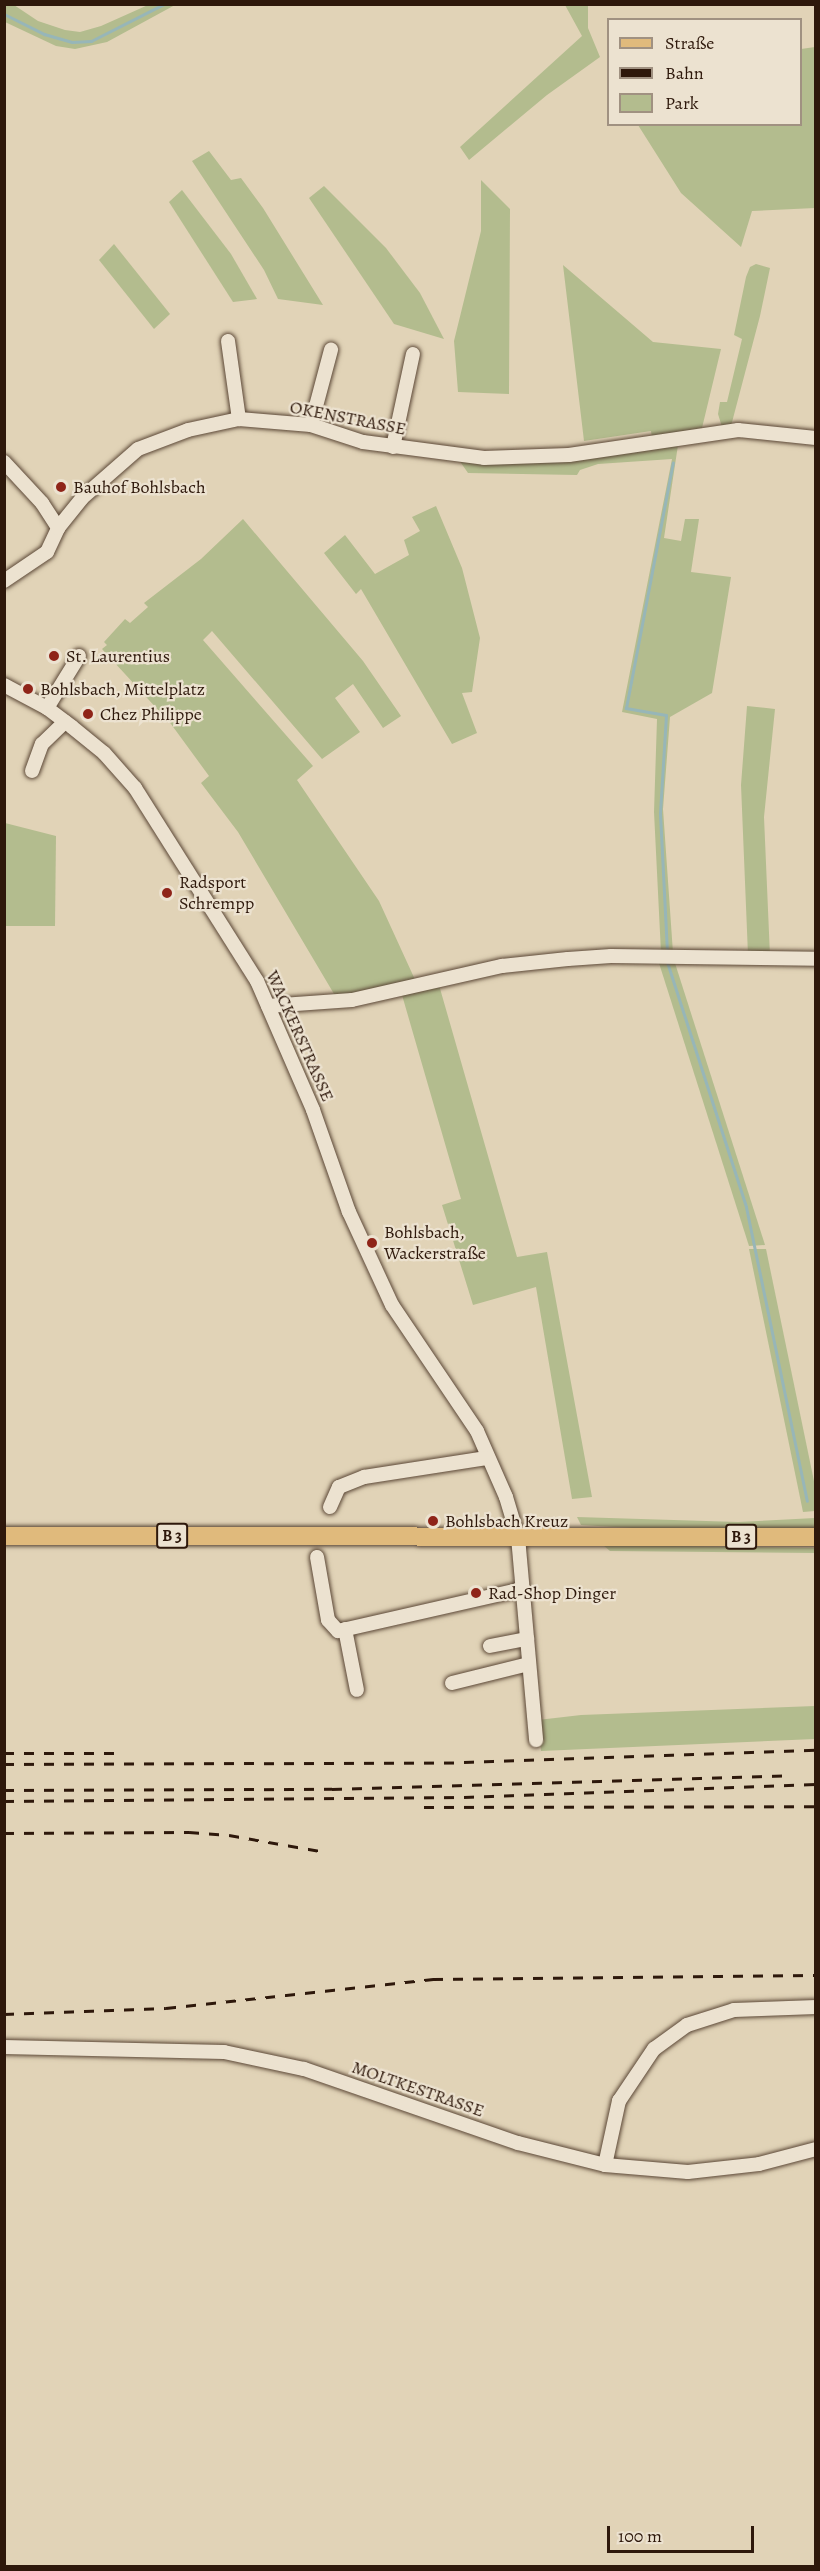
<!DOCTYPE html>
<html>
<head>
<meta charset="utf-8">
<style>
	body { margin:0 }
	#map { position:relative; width:820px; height:2571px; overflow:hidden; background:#e1d3b7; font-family:Alegreya,serif }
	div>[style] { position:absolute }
	.green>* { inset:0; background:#b3bc8e }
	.stream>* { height:3px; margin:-1.5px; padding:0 1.5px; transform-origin:1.5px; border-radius:1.5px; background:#97b6b8 }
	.roads { filter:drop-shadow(0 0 2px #5b4736) drop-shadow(0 0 2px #5b4736) }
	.minor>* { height:14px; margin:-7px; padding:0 7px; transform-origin:7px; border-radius:7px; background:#ece2d0 }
	.major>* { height:18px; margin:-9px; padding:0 9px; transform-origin:9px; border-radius:9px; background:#e0ba7c }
	.rail>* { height:3px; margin-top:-1.5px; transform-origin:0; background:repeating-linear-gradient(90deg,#2e180b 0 10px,transparent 0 20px) }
	.dots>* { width:16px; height:16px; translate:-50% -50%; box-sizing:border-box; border:3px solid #ece2d0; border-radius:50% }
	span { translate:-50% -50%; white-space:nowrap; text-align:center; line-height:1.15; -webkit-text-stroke:4.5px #ece2d0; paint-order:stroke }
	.shield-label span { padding:2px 4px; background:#ece2d0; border:2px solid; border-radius:4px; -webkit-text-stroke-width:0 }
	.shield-label { font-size:16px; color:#2e180b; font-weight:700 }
	.street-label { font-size:18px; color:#2e180b }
	.poi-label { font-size:18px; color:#2e180b }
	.left { translate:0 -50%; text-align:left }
	.frame { position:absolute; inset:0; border:6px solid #2e180b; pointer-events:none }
	.legend { position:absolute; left:607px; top:18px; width:195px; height:108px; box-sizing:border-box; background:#ece2d0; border:2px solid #a09181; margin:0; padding:8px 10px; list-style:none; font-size:18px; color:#2e180b }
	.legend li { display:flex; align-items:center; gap:12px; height:30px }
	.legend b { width:30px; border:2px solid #a09181 }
	.scale { position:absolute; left:607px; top:2526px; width:147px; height:27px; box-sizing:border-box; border:3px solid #2e180b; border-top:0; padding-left:8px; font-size:18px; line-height:21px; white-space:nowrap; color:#2e180b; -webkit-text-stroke:4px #ece2d0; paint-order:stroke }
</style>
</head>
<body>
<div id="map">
	<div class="green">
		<i style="clip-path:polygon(4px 5px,14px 5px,38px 21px,65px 30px,80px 32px,101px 26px,148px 5px,175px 5px,107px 42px,75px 49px,56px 46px,5px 22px)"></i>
		<i style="clip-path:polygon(565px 5px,588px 5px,588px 28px,600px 57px,547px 95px,469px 160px,460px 147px,582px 36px)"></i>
		<i style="clip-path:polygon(815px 47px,815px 208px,752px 211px,741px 247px,681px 193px,638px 125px,800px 124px,801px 49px)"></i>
		<i style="clip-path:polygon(209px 151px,231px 180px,241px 178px,263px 208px,323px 305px,278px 299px,264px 270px,192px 161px)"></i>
		<i style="clip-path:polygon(481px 180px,510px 209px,509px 394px,458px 392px,454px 341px,481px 231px)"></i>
		<i style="clip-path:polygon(324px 186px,386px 248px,420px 293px,444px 339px,394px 324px,309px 198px)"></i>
		<i style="clip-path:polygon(182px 190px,231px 254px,257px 299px,233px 302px,169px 202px)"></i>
		<i style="clip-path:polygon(114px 244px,170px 314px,154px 329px,99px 260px)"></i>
		<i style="clip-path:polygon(756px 264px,770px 268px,760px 316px,731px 426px,722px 427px,718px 414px,720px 402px,727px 402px,742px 339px,734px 335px,746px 277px,750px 267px)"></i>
		<i style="clip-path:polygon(563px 265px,653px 342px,721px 349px,702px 428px,652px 438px,651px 431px,584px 441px)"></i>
		<i style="clip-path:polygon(678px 445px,664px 538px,681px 541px,685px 519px,699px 519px,691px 572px,731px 577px,712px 693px,670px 717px,663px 809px,673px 953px,661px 953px,654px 812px,657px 719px,622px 712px,672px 459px,598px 464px,580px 470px,577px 475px,468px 473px,459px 460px)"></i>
		<i style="clip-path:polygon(436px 506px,462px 568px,480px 638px,472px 692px,462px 693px,477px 733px,452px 744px,361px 589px,356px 594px,324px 553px,345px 535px,375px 574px,409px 555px,404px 540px,420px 531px,412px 517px)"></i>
		<i style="clip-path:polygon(243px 519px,363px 661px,401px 716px,383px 728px,353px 684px,335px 698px,360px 732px,322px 759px,212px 631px,203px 640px,313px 766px,297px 780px,379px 901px,417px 984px,337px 999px,238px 832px,201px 783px,209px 776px,171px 724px,102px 649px,107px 645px,104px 642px,125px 619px,130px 623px,148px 607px,144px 603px,201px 559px)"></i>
		<i style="clip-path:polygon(747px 706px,775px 709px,764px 817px,770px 956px,748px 955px,741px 785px)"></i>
		<i style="clip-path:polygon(5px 823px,56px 836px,55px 926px,5px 926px)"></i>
		<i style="clip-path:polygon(658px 960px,674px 960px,765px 1245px,749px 1246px)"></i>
		<i style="clip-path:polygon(439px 985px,517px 1257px,547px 1252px,592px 1497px,572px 1499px,536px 1287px,473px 1305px,442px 1205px,461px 1199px,402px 995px)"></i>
		<i style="clip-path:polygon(749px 1249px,766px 1249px,815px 1486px,815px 1511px,803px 1512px)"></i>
		<i style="clip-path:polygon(577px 1517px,738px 1522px,815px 1518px,815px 1532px,667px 1530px,581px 1525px)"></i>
		<i style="clip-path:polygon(603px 1545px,815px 1548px,816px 1553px,610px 1551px)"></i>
		<i style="clip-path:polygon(815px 1706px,815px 1739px,541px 1751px,538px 1720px,581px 1715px)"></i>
	</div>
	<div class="stream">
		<i style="left:4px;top:14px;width:45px;rotate:26.6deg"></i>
		<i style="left:44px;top:34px;width:29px;rotate:16deg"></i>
		<i style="left:72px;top:42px;width:19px;rotate:-3deg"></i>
		<i style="left:91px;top:41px;width:82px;rotate:-26.9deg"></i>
		<i style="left:667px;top:952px;width:139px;rotate:-92.9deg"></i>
		<i style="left:660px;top:813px;width:98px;rotate:-86.5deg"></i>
		<i style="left:666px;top:715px;width:41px;rotate:-170.1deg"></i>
		<i style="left:626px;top:708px;width:250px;rotate:-79.2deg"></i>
		<i style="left:667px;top:962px;width:257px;rotate:72.1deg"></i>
		<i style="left:746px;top:1207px;width:300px;rotate:78.3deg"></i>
	</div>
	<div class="roads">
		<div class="minor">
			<i style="left:228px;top:341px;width:79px;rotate:82deg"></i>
			<i style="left:311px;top:425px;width:78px;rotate:-75.1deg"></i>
			<i style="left:393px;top:447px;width:95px;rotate:-77.9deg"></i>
			<i style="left:4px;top:462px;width:56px;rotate:47.2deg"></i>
			<i style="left:42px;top:503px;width:30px;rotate:57deg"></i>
			<i style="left:4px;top:581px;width:52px;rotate:-34deg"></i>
			<i style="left:47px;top:552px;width:26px;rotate:-65deg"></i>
			<i style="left:58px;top:528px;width:38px;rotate:-51deg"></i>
			<i style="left:82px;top:498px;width:74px;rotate:-41.2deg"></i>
			<i style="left:138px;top:449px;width:53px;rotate:-20.8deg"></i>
			<i style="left:188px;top:430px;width:52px;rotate:-12.2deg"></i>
			<i style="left:239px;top:419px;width:72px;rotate:4.8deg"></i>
			<i style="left:311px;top:425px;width:55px;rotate:18.1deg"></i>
			<i style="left:363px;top:442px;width:122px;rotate:7.5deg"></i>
			<i style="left:484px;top:458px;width:85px;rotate:-2deg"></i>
			<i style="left:569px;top:455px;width:171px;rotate:-8.4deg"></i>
			<i style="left:738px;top:430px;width:78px;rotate:5.9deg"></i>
			<i style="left:4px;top:685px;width:49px;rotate:28.1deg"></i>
			<i style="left:47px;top:708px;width:31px;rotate:37deg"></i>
			<i style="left:72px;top:727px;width:41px;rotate:39.1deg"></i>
			<i style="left:104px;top:753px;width:47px;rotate:48.5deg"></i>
			<i style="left:135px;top:788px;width:228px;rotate:57.7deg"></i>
			<i style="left:257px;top:981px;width:141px;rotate:66.5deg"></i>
			<i style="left:313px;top:1110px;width:108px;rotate:70.6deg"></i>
			<i style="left:349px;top:1212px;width:102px;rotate:65.2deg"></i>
			<i style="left:392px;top:1305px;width:152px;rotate:56deg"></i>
			<i style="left:477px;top:1431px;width:72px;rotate:66.3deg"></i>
			<i style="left:506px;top:1497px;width:42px;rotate:73.3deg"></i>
			<i style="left:518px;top:1537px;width:204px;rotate:84.9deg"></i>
			<i style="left:47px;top:708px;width:61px;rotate:-58.4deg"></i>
			<i style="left:32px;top:771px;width:29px;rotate:-70deg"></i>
			<i style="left:42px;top:744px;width:32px;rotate:-44deg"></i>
			<i style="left:268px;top:1006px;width:84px;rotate:-4.1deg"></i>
			<i style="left:352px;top:1000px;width:154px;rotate:-12.8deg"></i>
			<i style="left:502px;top:966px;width:66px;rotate:-6.1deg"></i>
			<i style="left:568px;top:959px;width:43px;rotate:-4deg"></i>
			<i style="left:611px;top:956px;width:205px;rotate:0.8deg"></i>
			<i style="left:330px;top:1507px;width:22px;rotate:-66deg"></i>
			<i style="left:339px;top:1487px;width:27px;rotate:-22deg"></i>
			<i style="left:364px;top:1477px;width:124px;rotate:-8.8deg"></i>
			<i style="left:317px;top:1557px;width:64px;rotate:80.1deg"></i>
			<i style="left:328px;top:1620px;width:15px;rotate:48deg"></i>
			<i style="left:338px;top:1631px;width:190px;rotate:-12.8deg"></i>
			<i style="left:345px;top:1629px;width:62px;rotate:78.9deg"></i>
			<i style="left:490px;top:1646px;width:38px;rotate:-11deg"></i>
			<i style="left:452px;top:1683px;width:79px;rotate:-13.9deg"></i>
			<i style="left:4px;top:2047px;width:220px;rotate:1.3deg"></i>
			<i style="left:224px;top:2052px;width:82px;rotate:12deg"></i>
			<i style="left:304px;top:2069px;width:226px;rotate:19.1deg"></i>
			<i style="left:518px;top:2143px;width:90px;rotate:14.2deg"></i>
			<i style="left:605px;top:2165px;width:83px;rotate:4.8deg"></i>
			<i style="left:688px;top:2172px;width:71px;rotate:-6.4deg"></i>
			<i style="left:759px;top:2164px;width:59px;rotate:-14.7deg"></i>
			<i style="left:605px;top:2165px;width:66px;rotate:-77.7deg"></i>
			<i style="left:619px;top:2101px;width:63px;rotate:-56.1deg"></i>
			<i style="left:654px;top:2049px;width:41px;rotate:-36deg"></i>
			<i style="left:687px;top:2025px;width:49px;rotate:-17.7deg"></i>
			<i style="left:734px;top:2010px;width:82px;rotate:-2.1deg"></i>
		</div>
		<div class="major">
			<i style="left:4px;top:1536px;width:812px;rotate:0.07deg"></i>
		</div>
	</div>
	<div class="rail">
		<i style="left:4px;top:1753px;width:115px"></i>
		<i style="left:4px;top:1764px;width:460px;rotate:-0.2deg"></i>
		<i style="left:464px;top:1762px;width:352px;rotate:-2deg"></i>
		<i style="left:4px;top:1790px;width:328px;rotate:-0.2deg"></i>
		<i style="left:332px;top:1789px;width:460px;rotate:-1.7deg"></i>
		<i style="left:4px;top:1801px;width:460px;rotate:-0.5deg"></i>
		<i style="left:464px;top:1797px;width:352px;rotate:-2.1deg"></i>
		<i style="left:424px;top:1807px;width:392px;rotate:-0.1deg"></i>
		<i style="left:4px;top:1833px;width:185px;rotate:-0.3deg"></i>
		<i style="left:189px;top:1832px;width:40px;rotate:4.3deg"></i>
		<i style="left:229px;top:1835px;width:97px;rotate:10deg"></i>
		<i style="left:4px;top:2014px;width:162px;rotate:-2.1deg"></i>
		<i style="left:166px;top:2008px;width:269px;rotate:-6.2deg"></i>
		<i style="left:433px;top:1979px;width:383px;rotate:-0.6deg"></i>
	</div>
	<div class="dots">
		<i style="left:61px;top:487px;background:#8f2418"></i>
		<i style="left:54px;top:656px;background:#8f2418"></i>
		<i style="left:28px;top:689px;background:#8f2418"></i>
		<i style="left:88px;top:714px;background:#8f2418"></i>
		<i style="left:167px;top:893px;background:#8f2418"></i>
		<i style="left:372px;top:1243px;background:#8f2418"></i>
		<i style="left:433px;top:1521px;background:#8f2418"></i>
		<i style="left:476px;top:1593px;background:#8f2418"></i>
	</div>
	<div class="shield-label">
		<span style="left:172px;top:1536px">B 3</span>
		<span style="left:741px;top:1537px">B 3</span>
	</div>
	<div class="street-label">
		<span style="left:348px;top:418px;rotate:11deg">OKENSTRASSE</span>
		<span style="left:300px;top:1036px;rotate:66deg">WACKERSTRASSE</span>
		<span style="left:418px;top:2089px;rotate:19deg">MOLTKESTRASSE</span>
	</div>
	<div class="poi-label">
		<span class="left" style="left:73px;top:487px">Bauhof Bohlsbach</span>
		<span class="left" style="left:66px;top:656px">St. Laurentius</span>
		<span class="left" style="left:40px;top:689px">Bohlsbach, Mittelplatz</span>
		<span class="left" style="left:100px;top:714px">Chez Philippe</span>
		<span class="left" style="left:179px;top:893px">Radsport<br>Schrempp</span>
		<span class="left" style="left:384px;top:1243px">Bohlsbach,<br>Wackerstraße</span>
		<span class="left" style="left:445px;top:1521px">Bohlsbach Kreuz</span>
		<span class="left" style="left:488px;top:1593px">Rad-Shop Dinger</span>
	</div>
	<div class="frame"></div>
	<ul class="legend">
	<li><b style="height:8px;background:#e0ba7c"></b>Straße</li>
	<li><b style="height:8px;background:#2e180b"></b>Bahn</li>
	<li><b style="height:16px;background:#b3bc8e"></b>Park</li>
	</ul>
	<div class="scale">100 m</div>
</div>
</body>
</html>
